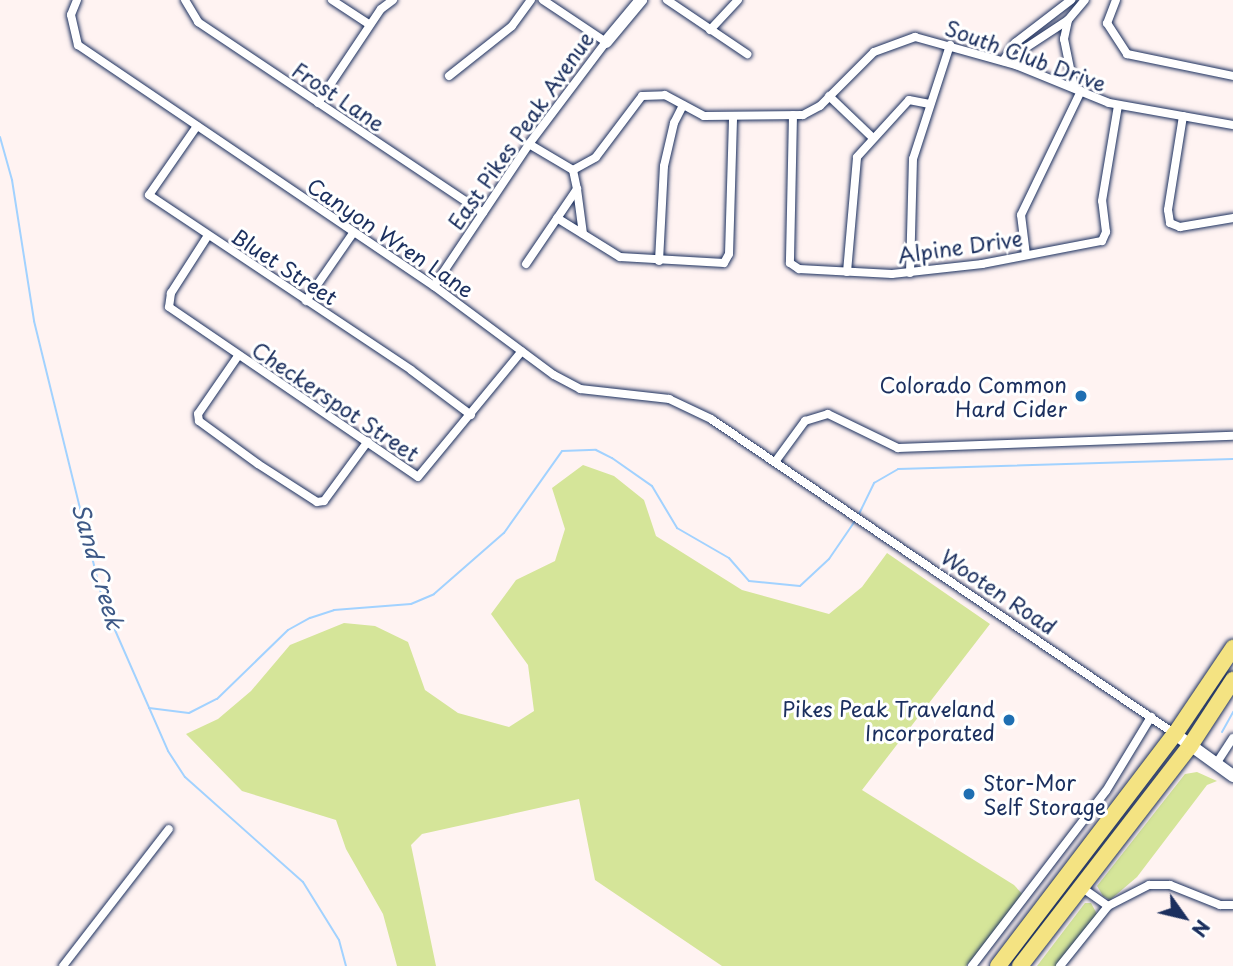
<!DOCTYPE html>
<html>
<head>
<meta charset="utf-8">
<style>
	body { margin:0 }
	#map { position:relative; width:1233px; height:966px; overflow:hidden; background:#fff3f2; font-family:"Playpen Sans",sans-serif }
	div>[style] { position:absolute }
	.green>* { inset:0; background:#d5e599 }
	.stream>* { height:2px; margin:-1px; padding:0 1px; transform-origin:1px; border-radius:1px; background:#a2d2ff }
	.roads { filter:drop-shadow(0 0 2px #1b2f5e) drop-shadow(0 0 2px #1b2f5e) }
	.street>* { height:8px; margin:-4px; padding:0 4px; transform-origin:4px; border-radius:4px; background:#fff }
	.secondary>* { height:12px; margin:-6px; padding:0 6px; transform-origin:6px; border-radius:6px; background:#fff }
	.highway>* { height:16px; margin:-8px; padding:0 8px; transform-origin:8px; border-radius:8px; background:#f4e382 }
	.dots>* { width:19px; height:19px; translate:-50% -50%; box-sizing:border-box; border:4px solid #fff; border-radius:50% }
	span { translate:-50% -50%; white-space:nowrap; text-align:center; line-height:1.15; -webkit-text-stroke:6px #fff; paint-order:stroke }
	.street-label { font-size:21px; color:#1b2f5e }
	.poi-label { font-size:21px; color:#1b2f5e }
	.right { translate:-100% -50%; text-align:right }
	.left { translate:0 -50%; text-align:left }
	.water-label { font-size:23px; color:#3d5886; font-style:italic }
	.north { position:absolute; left:1149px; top:882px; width:70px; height:70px; -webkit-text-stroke:5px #fff; paint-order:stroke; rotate:124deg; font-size:19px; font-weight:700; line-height:28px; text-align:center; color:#1b2f5e }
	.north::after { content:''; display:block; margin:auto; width:24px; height:32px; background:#1b2f5e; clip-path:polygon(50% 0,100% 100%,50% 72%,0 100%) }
</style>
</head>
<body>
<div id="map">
	<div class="green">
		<i style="clip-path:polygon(583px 465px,614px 476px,644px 500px,656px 536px,742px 590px,829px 614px,862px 587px,887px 553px,990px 624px,862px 790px,1014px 885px,1025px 897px,966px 966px,722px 966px,595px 880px,579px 799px,422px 834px,411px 845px,436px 966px,397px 966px,383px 914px,346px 849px,336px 820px,242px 791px,186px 734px,218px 719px,251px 691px,290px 645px,344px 623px,375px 626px,408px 642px,425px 690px,458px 713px,509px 727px,534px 711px,528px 665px,491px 614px,516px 580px,555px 561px,565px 529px,552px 488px)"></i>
		<i style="clip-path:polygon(1197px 772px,1217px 781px,1207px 785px,1137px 877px,1110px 900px,1103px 896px,1097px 886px,1185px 774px)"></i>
		<i style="clip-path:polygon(1085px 903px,1091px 903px,1097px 914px,1057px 966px,1037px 966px)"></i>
	</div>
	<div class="stream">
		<i style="left:0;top:137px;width:45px;rotate:74.4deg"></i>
		<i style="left:12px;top:180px;width:143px;rotate:81.1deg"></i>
		<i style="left:34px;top:321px;width:292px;rotate:76.2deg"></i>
		<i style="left:104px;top:605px;width:159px;rotate:66.3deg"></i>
		<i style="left:168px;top:751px;width:31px;rotate:57deg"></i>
		<i style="left:185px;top:777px;width:158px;rotate:41.7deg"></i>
		<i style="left:303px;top:882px;width:68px;rotate:58.2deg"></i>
		<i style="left:339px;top:940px;width:27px;rotate:75deg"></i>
		<i style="left:858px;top:516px;width:37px;rotate:-64deg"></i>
		<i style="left:874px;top:483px;width:28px;rotate:-30deg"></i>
		<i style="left:898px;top:469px;width:335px;rotate:-1.7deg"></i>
		<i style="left:149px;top:708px;width:40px;rotate:7.1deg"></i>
		<i style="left:189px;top:713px;width:31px;rotate:-27deg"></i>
		<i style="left:217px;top:699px;width:99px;rotate:-44.2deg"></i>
		<i style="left:288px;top:630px;width:25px;rotate:-29deg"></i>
		<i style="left:310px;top:618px;width:25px;rotate:-18deg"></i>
		<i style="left:334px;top:610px;width:77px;rotate:-4.5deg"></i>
		<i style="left:411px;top:604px;width:25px;rotate:-23deg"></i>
		<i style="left:434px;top:594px;width:93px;rotate:-41.1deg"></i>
		<i style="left:504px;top:533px;width:100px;rotate:-54.7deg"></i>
		<i style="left:562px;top:451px;width:34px;rotate:-2deg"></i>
		<i style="left:596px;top:450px;width:18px;rotate:27deg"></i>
		<i style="left:612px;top:458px;width:49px;rotate:35deg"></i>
		<i style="left:652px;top:486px;width:49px;rotate:59.2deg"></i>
		<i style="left:677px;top:528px;width:60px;rotate:30deg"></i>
		<i style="left:729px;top:558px;width:30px;rotate:49deg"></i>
		<i style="left:749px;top:581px;width:51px;rotate:5.6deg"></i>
		<i style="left:800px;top:586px;width:40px;rotate:-43deg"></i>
		<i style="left:829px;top:559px;width:46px;rotate:-55.6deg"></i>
		<i style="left:1222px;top:732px;width:23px;rotate:-61deg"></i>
	</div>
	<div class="roads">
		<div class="street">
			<i style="left:77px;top:0;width:16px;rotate:112deg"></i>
			<i style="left:71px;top:15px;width:31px;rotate:77deg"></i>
			<i style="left:78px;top:45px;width:430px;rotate:34.1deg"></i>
			<i style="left:434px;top:286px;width:149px;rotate:36.6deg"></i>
			<i style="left:554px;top:375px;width:30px;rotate:28deg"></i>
			<i style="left:580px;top:389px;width:90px;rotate:6.4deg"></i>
			<i style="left:669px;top:399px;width:47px;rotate:25.5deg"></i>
			<i style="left:711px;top:419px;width:561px;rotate:34.17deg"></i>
			<i style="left:185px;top:0;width:26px;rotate:59deg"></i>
			<i style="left:198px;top:22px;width:343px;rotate:33.8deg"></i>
			<i style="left:332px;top:0;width:45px;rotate:33.3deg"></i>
			<i style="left:667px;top:0;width:97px;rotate:34deg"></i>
			<i style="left:1116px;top:0;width:25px;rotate:111deg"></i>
			<i style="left:1107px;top:23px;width:37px;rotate:57deg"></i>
			<i style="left:1127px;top:54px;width:108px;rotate:11.7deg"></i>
			<i style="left:710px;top:30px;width:41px;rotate:-47deg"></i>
			<i style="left:1003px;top:61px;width:22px;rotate:-56deg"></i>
			<i style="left:1015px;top:43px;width:71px;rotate:-37.5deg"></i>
			<i style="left:1016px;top:65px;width:18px;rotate:-63deg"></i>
			<i style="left:1024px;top:49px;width:53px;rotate:-33.4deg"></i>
			<i style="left:449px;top:76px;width:80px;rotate:-38.4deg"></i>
			<i style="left:512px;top:26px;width:32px;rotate:-54deg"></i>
			<i style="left:1074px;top:88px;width:50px;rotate:-101.5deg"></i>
			<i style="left:1064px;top:39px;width:19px;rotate:-78deg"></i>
			<i style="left:1068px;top:20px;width:26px;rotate:-50deg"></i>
			<i style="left:829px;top:96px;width:61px;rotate:43.7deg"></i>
			<i style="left:318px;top:103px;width:113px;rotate:-56.2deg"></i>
			<i style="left:381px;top:9px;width:15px;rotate:-37deg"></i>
			<i style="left:793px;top:115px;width:148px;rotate:91.2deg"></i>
			<i style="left:790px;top:263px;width:11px;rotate:34deg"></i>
			<i style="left:799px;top:269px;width:93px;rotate:3.1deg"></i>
			<i style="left:892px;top:274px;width:91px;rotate:-6.3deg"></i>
			<i style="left:982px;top:264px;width:122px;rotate:-10.9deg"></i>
			<i style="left:1102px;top:241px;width:10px;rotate:-66deg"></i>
			<i style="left:1106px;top:232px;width:31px;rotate:-97deg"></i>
			<i style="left:1102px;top:201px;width:97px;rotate:-80.5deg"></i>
			<i style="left:1183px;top:116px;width:95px;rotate:99.1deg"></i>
			<i style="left:1168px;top:210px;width:13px;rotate:81deg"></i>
			<i style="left:1170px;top:223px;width:11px;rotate:22deg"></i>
			<i style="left:1180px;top:227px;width:54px;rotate:-9.6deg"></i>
			<i style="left:197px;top:126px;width:84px;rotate:124.8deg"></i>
			<i style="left:149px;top:195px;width:315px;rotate:33.7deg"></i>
			<i style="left:411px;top:370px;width:75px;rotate:36.9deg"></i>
			<i style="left:529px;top:144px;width:51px;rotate:30.6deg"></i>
			<i style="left:577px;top:189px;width:45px;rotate:82.4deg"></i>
			<i style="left:557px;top:218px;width:74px;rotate:31.8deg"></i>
			<i style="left:620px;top:257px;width:104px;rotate:3.3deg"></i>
			<i style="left:724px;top:263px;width:10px;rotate:-61deg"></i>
			<i style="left:729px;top:254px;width:138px;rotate:-88.3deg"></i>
			<i style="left:207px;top:237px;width:67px;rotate:122.7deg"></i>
			<i style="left:171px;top:293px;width:14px;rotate:98deg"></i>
			<i style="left:169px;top:307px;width:301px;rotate:34.3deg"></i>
			<i style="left:418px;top:477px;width:163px;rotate:-50.5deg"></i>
			<i style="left:1026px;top:255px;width:40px;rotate:-97.1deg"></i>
			<i style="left:1021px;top:215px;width:138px;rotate:-64.2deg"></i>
			<i style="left:659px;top:261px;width:95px;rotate:-87deg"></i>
			<i style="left:664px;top:166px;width:44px;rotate:-76.9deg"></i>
			<i style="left:674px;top:123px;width:20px;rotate:-63deg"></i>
			<i style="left:526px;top:264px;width:91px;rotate:-55.8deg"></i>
			<i style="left:577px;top:189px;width:19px;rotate:-102deg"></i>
			<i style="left:573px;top:170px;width:26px;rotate:-29deg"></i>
			<i style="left:596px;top:157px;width:76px;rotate:-53deg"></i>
			<i style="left:642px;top:96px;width:23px;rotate:-2deg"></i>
			<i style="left:665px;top:95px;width:44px;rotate:28.3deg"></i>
			<i style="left:704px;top:116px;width:99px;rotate:-0.6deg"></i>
			<i style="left:803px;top:115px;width:19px;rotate:-28deg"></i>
			<i style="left:820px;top:106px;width:76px;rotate:-45deg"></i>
			<i style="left:874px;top:52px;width:44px;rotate:-20.1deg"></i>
			<i style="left:915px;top:37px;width:105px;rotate:15.5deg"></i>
			<i style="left:1016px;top:65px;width:100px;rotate:22.2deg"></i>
			<i style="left:1109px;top:103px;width:126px;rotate:10.1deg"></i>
			<i style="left:847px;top:272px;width:115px;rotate:-85deg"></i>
			<i style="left:857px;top:157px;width:77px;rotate:-47.6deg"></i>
			<i style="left:909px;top:100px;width:21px;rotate:11deg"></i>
			<i style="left:910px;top:273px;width:114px;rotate:-88.5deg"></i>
			<i style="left:913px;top:159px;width:120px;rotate:-72deg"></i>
			<i style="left:434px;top:286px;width:171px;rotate:-56.2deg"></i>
			<i style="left:529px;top:144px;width:128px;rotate:-53deg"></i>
			<i style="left:606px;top:42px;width:76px;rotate:-146.3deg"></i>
			<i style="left:306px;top:301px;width:83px;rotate:-55.3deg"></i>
			<i style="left:238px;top:356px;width:70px;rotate:124.6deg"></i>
			<i style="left:198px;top:414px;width:7px;rotate:82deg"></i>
			<i style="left:199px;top:421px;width:73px;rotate:36.1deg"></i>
			<i style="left:258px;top:464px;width:70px;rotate:32.8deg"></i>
			<i style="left:317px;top:502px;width:7px;rotate:-8deg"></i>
			<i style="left:324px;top:501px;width:74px;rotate:-53.7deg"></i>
			<i style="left:775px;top:462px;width:51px;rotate:-53.8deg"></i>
			<i style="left:805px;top:421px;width:24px;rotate:-17deg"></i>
			<i style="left:828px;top:414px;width:78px;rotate:25.9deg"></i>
			<i style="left:898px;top:448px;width:335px;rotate:-2.1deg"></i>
			<i style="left:1216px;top:764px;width:31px;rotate:-57deg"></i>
			<i style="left:1081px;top:887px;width:33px;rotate:35deg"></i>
			<i style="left:63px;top:966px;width:173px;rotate:-52.3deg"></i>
			<i style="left:972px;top:966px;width:220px;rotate:-52.6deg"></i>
			<i style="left:1106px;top:791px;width:87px;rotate:-58.7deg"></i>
			<i style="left:1060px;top:966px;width:77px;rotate:-51.3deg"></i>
			<i style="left:1108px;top:906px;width:46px;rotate:-27.1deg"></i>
			<i style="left:1149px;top:885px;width:21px"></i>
			<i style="left:1170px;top:885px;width:54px;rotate:21.8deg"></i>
			<i style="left:1220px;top:905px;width:13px"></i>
		</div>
		<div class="secondary">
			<i style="left:606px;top:42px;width:55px;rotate:-50.2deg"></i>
			<i style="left:1175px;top:734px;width:72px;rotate:35.9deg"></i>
		</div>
		<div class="highway">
			<i style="left:998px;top:966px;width:292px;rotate:-52.7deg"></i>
			<i style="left:1175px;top:734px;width:104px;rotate:-56deg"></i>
			<i style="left:1020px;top:966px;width:278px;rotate:-52.3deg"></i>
			<i style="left:1190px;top:746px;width:79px;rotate:-56.9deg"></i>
		</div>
	</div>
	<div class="dots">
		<i style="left:1081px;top:396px;background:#1f6fb2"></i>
		<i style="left:1009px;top:720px;background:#1f6fb2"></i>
		<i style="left:969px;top:794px;background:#1f6fb2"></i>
	</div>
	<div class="street-label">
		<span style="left:1026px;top:55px;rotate:20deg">South Club Drive</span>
		<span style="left:339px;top:96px;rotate:34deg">Frost Lane</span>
		<span style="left:520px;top:130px;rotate:-55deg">East Pikes Peak Avenue</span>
		<span style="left:391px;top:237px;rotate:34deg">Canyon Wren Lane</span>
		<span style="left:960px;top:246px;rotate:-8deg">Alpine Drive</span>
		<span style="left:285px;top:266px;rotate:33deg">Bluet Street</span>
		<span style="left:336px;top:401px;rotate:34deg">Checkerspot Street</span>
		<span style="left:999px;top:591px;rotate:34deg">Wooten Road</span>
	</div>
	<div class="poi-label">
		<span class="right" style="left:1067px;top:396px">Colorado Common<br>Hard Cider</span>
		<span class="right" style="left:995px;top:720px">Pikes Peak Traveland<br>Incorporated</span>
		<span class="left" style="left:983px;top:794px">Stor-Mor<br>Self Storage</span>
	</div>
	<div class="water-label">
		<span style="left:98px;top:566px;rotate:74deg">Sand Creek</span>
	</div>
	<div class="north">N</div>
</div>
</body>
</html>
